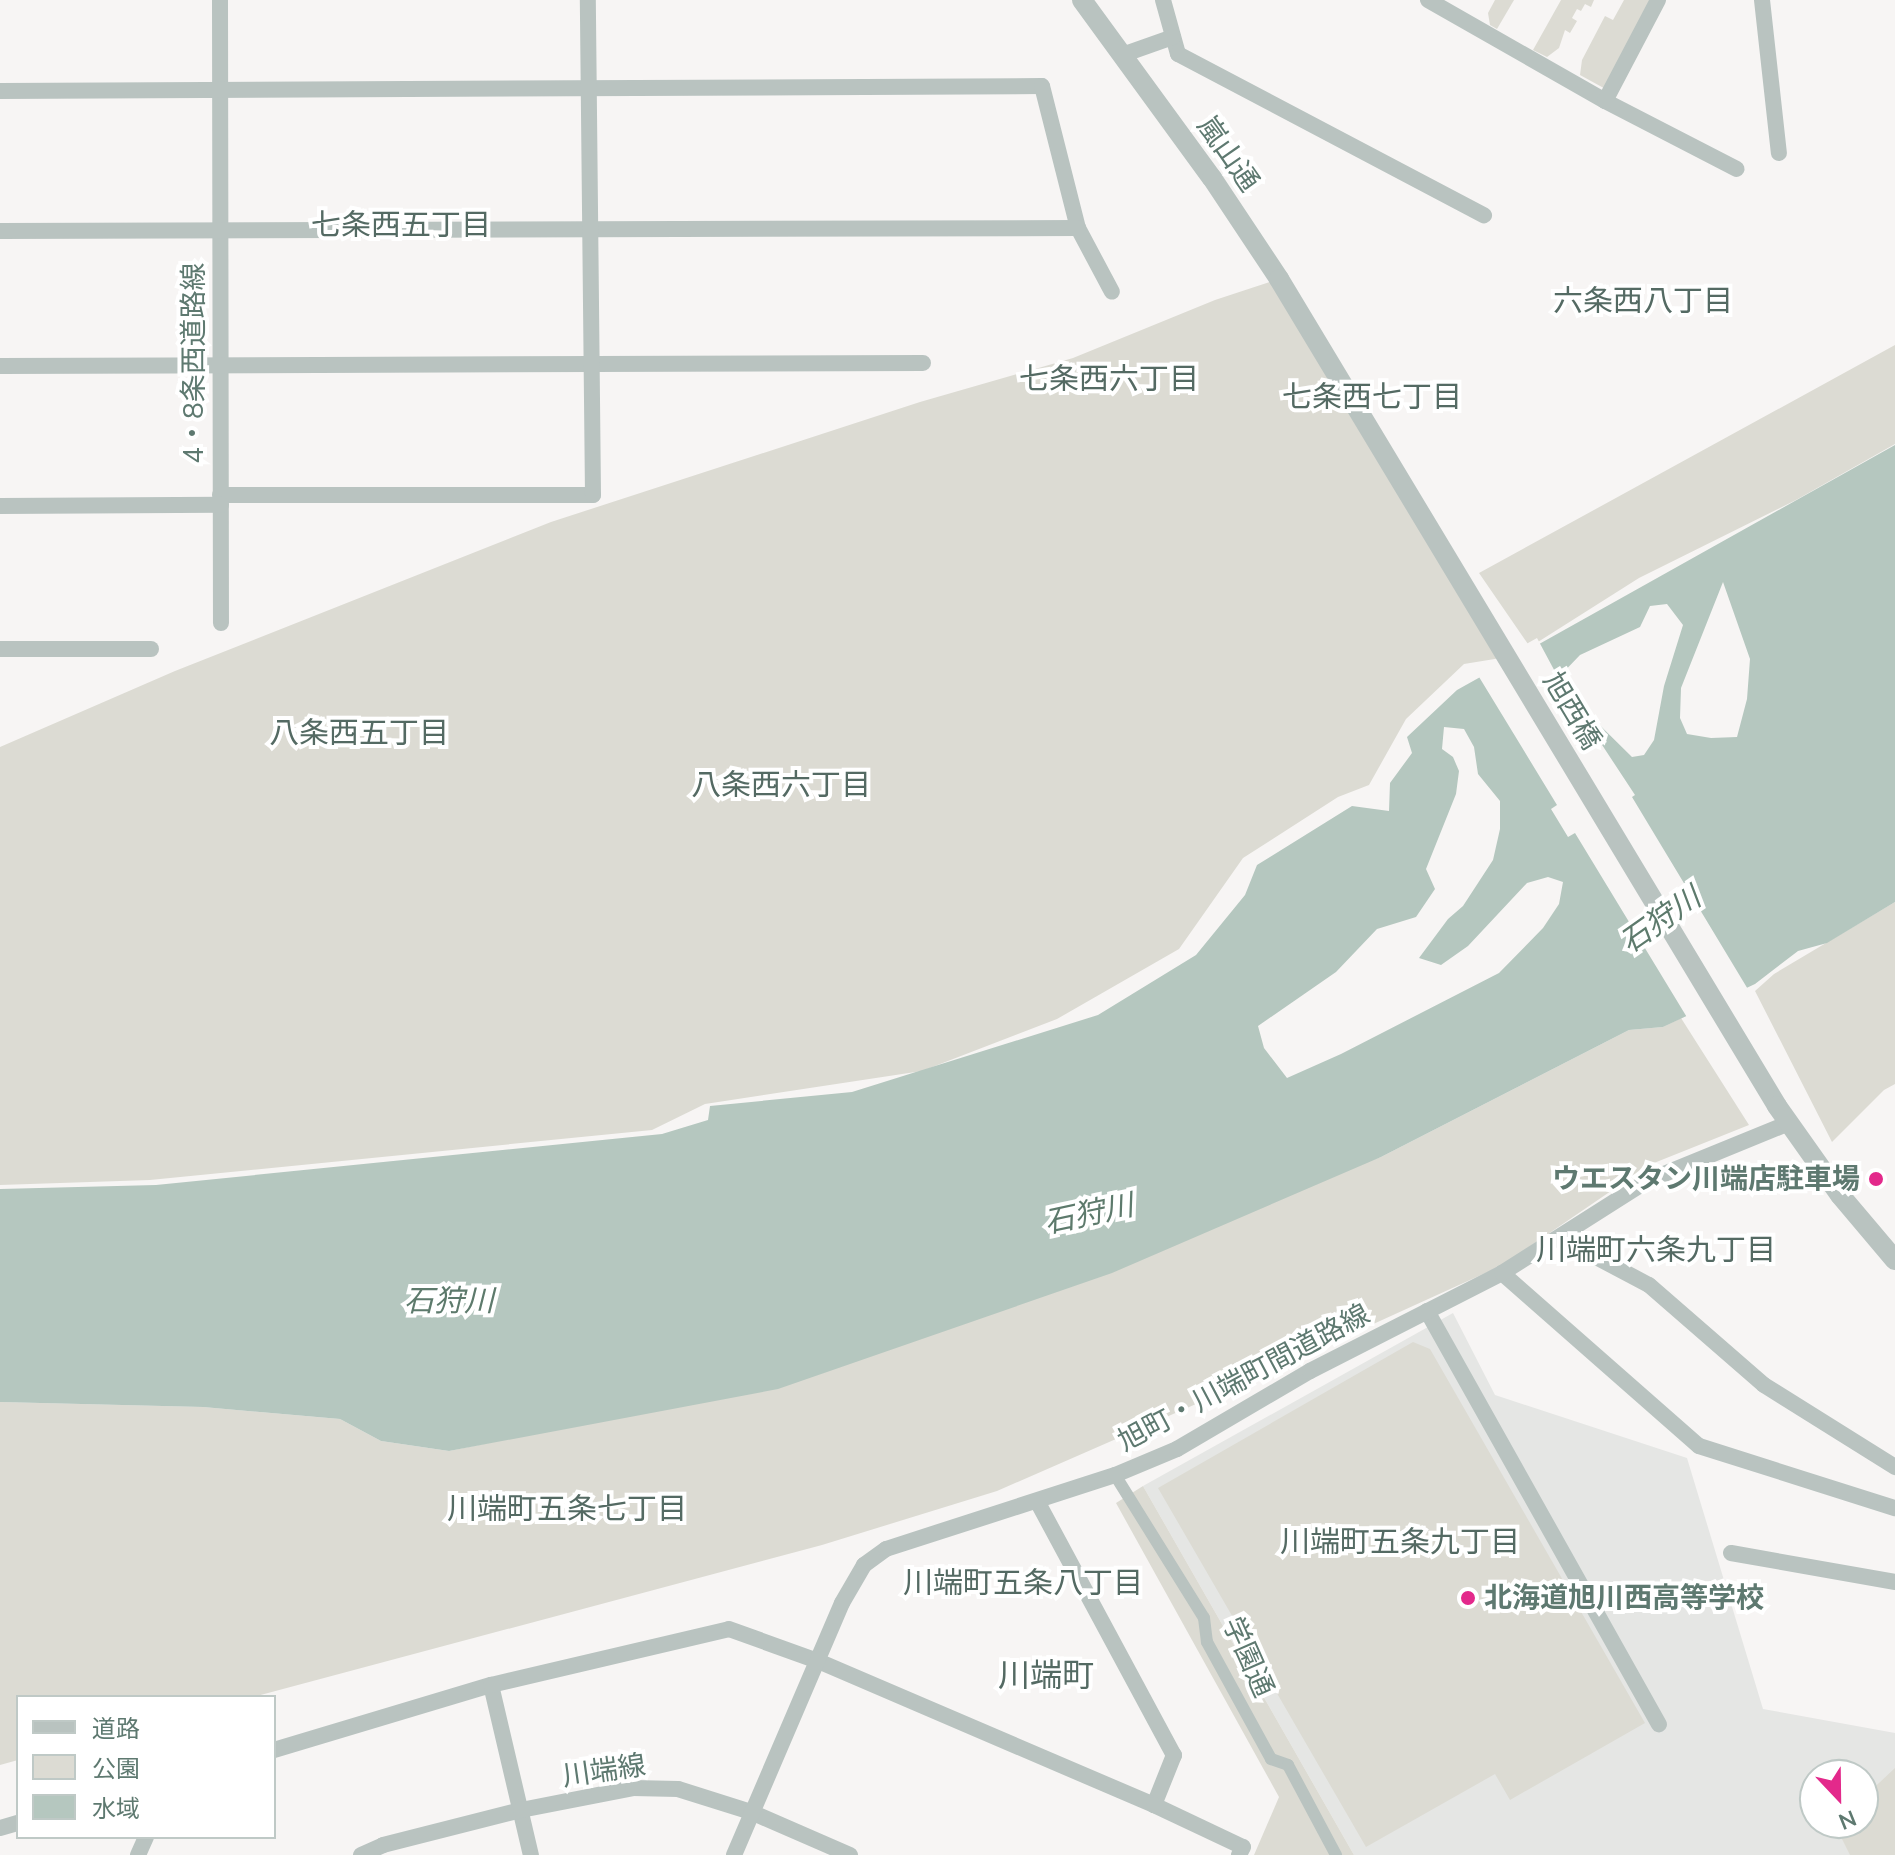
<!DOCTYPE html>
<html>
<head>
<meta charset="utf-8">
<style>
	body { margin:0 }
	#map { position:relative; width:1895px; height:1855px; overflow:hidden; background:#f7f5f4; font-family:"Nunito Sans","Noto Sans JP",sans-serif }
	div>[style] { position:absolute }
	.built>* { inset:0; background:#e5e6e4 }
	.green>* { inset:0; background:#dcdbd3 }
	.water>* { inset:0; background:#b5c7bf }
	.pier>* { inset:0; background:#f7f5f4 }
	.pedestrian>* { height:12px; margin:-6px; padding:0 6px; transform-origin:6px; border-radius:6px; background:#b9c3c0 }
	.minor>* { height:16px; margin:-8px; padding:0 8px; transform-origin:8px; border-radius:8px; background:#b9c3c0 }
	.tertiary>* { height:20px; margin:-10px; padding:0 10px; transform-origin:10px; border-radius:10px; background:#b9c3c0 }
	.dots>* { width:22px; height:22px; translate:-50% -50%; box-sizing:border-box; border:4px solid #fff; border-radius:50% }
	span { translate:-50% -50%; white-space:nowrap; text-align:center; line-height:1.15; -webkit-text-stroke:8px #fff; paint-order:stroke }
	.street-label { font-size:28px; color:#5e7970 }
	.poi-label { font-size:28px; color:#5e7970; font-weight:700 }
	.right { translate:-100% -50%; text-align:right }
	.left { translate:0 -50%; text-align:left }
	.neighbourhood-label { font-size:30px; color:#546a63 }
	.water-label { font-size:30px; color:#5d7a6c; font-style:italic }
	.quarter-label { font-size:32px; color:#546a63 }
	.legend { position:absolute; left:16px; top:1695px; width:260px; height:144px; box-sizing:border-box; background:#fff; border:2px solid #bfc9c6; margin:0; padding:10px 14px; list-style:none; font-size:24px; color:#5e7970 }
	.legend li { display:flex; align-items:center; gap:16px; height:40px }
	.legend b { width:40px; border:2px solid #bfc9c6 }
	.north { position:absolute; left:1799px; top:1759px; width:80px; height:80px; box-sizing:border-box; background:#fff; border:2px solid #bfc9c6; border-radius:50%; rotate:158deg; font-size:22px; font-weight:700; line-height:32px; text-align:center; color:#5e7970 }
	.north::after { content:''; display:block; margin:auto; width:28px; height:36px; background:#e3298b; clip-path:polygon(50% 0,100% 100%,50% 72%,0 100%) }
</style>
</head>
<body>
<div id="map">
	<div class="built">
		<i style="clip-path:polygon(evenodd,1453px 1313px,1495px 1395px,1687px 1458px,1763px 1709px,1895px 1733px,1895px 1855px,1354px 1855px,1143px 1486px,1453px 1313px,1815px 1775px,1863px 1775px,1863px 1823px,1815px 1823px,1815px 1775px)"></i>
	</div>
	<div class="green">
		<i style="clip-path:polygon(1495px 0,1514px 0,1497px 29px,1490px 25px,1488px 13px)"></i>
		<i style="clip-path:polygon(1561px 0,1594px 0,1591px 7px,1585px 4px,1581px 11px,1577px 9px,1572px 18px,1577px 21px,1570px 33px,1565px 30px,1559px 48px,1547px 57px,1533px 50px)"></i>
		<i style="clip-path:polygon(1624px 0,1658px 0,1611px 92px,1580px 75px,1582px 60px,1605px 16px,1613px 20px)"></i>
		<i style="clip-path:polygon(1279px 279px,1507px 657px,1464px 664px,1406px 719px,1369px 785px,1338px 797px,1243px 858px,1179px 949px,1057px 1019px,922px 1071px,705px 1104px,652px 1130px,150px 1180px,0 1185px,0 747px,175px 671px,551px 522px,920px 402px,1073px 358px,1215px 300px)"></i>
		<i style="clip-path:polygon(1895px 345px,1895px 444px,1796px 500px,1639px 578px,1530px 647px,1479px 573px)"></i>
		<i style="clip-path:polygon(1895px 902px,1895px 1084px,1884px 1090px,1832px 1142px,1755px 991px,1774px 974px)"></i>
		<i style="clip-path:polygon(1681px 1018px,1749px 1125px,1649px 1165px,1503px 1265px,1228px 1390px,997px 1491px,822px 1545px,253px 1697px,18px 1697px,18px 1760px,0 1765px,0 1402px,203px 1407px,340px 1419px,381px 1441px,449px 1451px,599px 1420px,1381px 1157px,1629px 1030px,1663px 1027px)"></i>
		<i style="clip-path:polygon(1413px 1342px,1430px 1349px,1645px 1723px,1510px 1800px,1495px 1774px,1366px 1847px,1158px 1488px)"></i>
		<i style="clip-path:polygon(1143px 1486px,1354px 1855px,1254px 1855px,1279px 1797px,1116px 1503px)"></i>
		<i style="clip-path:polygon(1895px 1768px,1895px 1855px,1850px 1855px,1835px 1825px,1863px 1823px,1863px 1798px)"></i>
	</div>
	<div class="water">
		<i style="clip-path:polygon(evenodd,1895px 445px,1895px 902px,1827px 943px,1798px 951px,1755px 984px,1663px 1027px,1629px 1030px,1381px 1157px,1112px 1273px,778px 1389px,449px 1451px,381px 1441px,340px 1419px,203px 1407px,0 1402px,0 1189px,156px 1185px,662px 1134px,708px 1120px,710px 1106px,852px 1092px,1098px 1015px,1196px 955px,1245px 895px,1257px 865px,1352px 806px,1389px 811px,1390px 783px,1412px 753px,1407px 737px,1457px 690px,1895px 445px,1723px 582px,1750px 659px,1747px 699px,1737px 737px,1711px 738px,1687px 734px,1680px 718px,1681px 688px,1723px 582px,1895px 445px,1667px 604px,1683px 625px,1664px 686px,1654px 740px,1644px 755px,1632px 757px,1555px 681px,1580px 655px,1640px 627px,1650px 606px,1667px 604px,1895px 445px,1444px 727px,1464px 729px,1474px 747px,1478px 774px,1500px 801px,1500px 829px,1493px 860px,1463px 906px,1448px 919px,1419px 958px,1441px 965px,1468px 946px,1527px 883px,1548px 877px,1563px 882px,1559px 904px,1543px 928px,1499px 973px,1341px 1054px,1287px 1078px,1264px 1048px,1258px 1026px,1336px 972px,1377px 929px,1416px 917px,1435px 889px,1426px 869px,1456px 794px,1459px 771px,1453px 757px,1442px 749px,1444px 727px)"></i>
	</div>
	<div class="pier">
		<i style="clip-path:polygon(1537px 638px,1560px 681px,1635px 795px,1632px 797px,1749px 991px,1688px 1019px,1575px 833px,1568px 837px,1551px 809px,1557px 805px,1476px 672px)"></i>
	</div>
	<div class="pedestrian">
		<i style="left:1115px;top:1475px;width:168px;rotate:58.1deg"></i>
		<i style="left:1204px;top:1618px;width:24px;rotate:83deg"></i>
		<i style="left:1207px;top:1642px;width:133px;rotate:61.3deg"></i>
		<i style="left:1271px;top:1759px;width:18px;rotate:19deg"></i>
		<i style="left:1288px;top:1765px;width:102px;rotate:61.9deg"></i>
	</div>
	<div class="minor">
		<i style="left:220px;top:0;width:623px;rotate:89.91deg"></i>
		<i style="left:1163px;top:0;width:56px;rotate:74.5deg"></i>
		<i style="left:1178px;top:54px;width:346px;rotate:27.8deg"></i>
		<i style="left:1428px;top:0;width:204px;rotate:29.7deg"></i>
		<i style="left:1605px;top:101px;width:148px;rotate:27.3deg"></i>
		<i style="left:1762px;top:0;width:154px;rotate:83.7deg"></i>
		<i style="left:1122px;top:55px;width:54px;rotate:-19.4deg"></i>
		<i style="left:0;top:91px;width:1042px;rotate:-0.27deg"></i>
		<i style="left:1042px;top:86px;width:146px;rotate:75.8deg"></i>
		<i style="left:1078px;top:228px;width:72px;rotate:62deg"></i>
		<i style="left:1605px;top:101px;width:114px;rotate:-62.3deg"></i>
		<i style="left:0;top:231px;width:1078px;rotate:-0.16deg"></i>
		<i style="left:0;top:366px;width:923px;rotate:-0.19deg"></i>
		<i style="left:220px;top:495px;width:373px"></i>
		<i style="left:593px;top:495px;width:495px;rotate:-90.6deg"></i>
		<i style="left:0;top:506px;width:221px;rotate:-0.3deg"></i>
		<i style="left:0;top:649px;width:151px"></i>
		<i style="left:1579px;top:1248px;width:79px;rotate:27.9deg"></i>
		<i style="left:1649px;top:1285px;width:152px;rotate:41deg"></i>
		<i style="left:1764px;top:1385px;width:155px;rotate:32deg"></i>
		<i style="left:1502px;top:1273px;width:262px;rotate:41.3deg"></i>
		<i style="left:1699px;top:1446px;width:206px;rotate:17.6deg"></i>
		<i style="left:1427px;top:1311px;width:474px;rotate:60.7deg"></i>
		<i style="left:1037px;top:1501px;width:289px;rotate:61.7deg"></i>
		<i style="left:1174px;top:1755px;width:54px;rotate:111.8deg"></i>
		<i style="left:1731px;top:1553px;width:167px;rotate:10deg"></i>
		<i style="left:491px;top:1685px;width:175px;rotate:76.8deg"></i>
		<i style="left:274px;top:1750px;width:227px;rotate:-16.7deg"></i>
		<i style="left:491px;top:1685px;width:244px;rotate:-13.2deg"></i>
		<i style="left:729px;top:1629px;width:95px;rotate:19.8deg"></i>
		<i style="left:818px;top:1661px;width:366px;rotate:23.2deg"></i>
		<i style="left:1154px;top:1805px;width:98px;rotate:25.3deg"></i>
		<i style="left:1243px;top:1847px;width:9px;rotate:117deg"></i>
		<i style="left:0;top:1828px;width:19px;rotate:-16deg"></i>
		<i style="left:138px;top:1855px;width:20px;rotate:-66deg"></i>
		<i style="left:361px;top:1855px;width:24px;rotate:-24deg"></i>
		<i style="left:383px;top:1845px;width:142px;rotate:-14.2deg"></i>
		<i style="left:521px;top:1810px;width:114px;rotate:-11.1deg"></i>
		<i style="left:633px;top:1788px;width:45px;rotate:1.3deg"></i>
		<i style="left:678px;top:1789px;width:77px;rotate:17.5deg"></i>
		<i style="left:751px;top:1812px;width:108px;rotate:23.5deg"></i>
		<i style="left:734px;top:1855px;width:274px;rotate:-66.8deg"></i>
		<i style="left:842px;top:1603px;width:44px;rotate:-59.9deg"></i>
		<i style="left:864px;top:1565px;width:27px;rotate:-36deg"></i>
		<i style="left:886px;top:1549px;width:241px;rotate:-17.9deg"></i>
		<i style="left:1115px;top:1475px;width:67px;rotate:-22.8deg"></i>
		<i style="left:1177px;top:1449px;width:154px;rotate:-30.4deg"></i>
		<i style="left:1310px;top:1371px;width:216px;rotate:-27deg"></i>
		<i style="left:1502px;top:1273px;width:172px;rotate:-32.4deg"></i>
		<i style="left:1647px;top:1181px;width:153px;rotate:-22.2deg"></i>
	</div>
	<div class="tertiary">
		<i style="left:1082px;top:0;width:220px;rotate:53.9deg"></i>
		<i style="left:1212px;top:178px;width:121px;rotate:56.4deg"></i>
		<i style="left:1279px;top:279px;width:965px;rotate:58.94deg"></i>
		<i style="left:1777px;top:1106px;width:109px;rotate:54.7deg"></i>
		<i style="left:1840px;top:1195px;width:85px;rotate:49.8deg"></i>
	</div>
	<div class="dots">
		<i style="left:1876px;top:1179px;background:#e3298b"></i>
		<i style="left:1468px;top:1598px;background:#e3298b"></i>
	</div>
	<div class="street-label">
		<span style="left:1228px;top:154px;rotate:55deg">嵐山通</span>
		<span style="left:194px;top:363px;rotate:-90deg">4・8条西道路線</span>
		<span style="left:1572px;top:711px;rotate:59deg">旭西橋</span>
		<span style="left:1244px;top:1378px;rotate:-28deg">旭町・川端町間道路線</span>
		<span style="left:1248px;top:1657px;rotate:66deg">学園通</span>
		<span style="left:604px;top:1771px;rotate:-8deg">川端線</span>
	</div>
	<div class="poi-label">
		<span class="right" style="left:1860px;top:1179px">ウエスタン川端店駐車場</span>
		<span class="left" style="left:1484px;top:1598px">北海道旭川西高等学校</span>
	</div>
	<div class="neighbourhood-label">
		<span style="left:401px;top:226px">七条西五丁目</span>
		<span style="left:1643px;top:302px">六条西八丁目</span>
		<span style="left:1109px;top:380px">七条西六丁目</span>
		<span style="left:1372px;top:398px">七条西七丁目</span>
		<span style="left:359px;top:734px">八条西五丁目</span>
		<span style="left:781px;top:786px">八条西六丁目</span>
		<span style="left:1656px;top:1251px">川端町六条九丁目</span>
		<span style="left:567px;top:1510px">川端町五条七丁目</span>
		<span style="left:1400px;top:1543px">川端町五条九丁目</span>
		<span style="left:1023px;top:1584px">川端町五条八丁目</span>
	</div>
	<div class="water-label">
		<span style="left:1661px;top:921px;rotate:-35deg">石狩川</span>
		<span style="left:1089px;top:1215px;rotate:-12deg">石狩川</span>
		<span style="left:449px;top:1302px">石狩川</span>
	</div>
	<div class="quarter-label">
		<span style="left:1046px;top:1676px">川端町</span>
	</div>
	<ul class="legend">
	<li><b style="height:10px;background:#b9c3c0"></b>道路</li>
	<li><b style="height:22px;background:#dcdbd3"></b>公園</li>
	<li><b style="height:22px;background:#b5c7bf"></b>水域</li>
	</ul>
	<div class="north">N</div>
</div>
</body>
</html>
